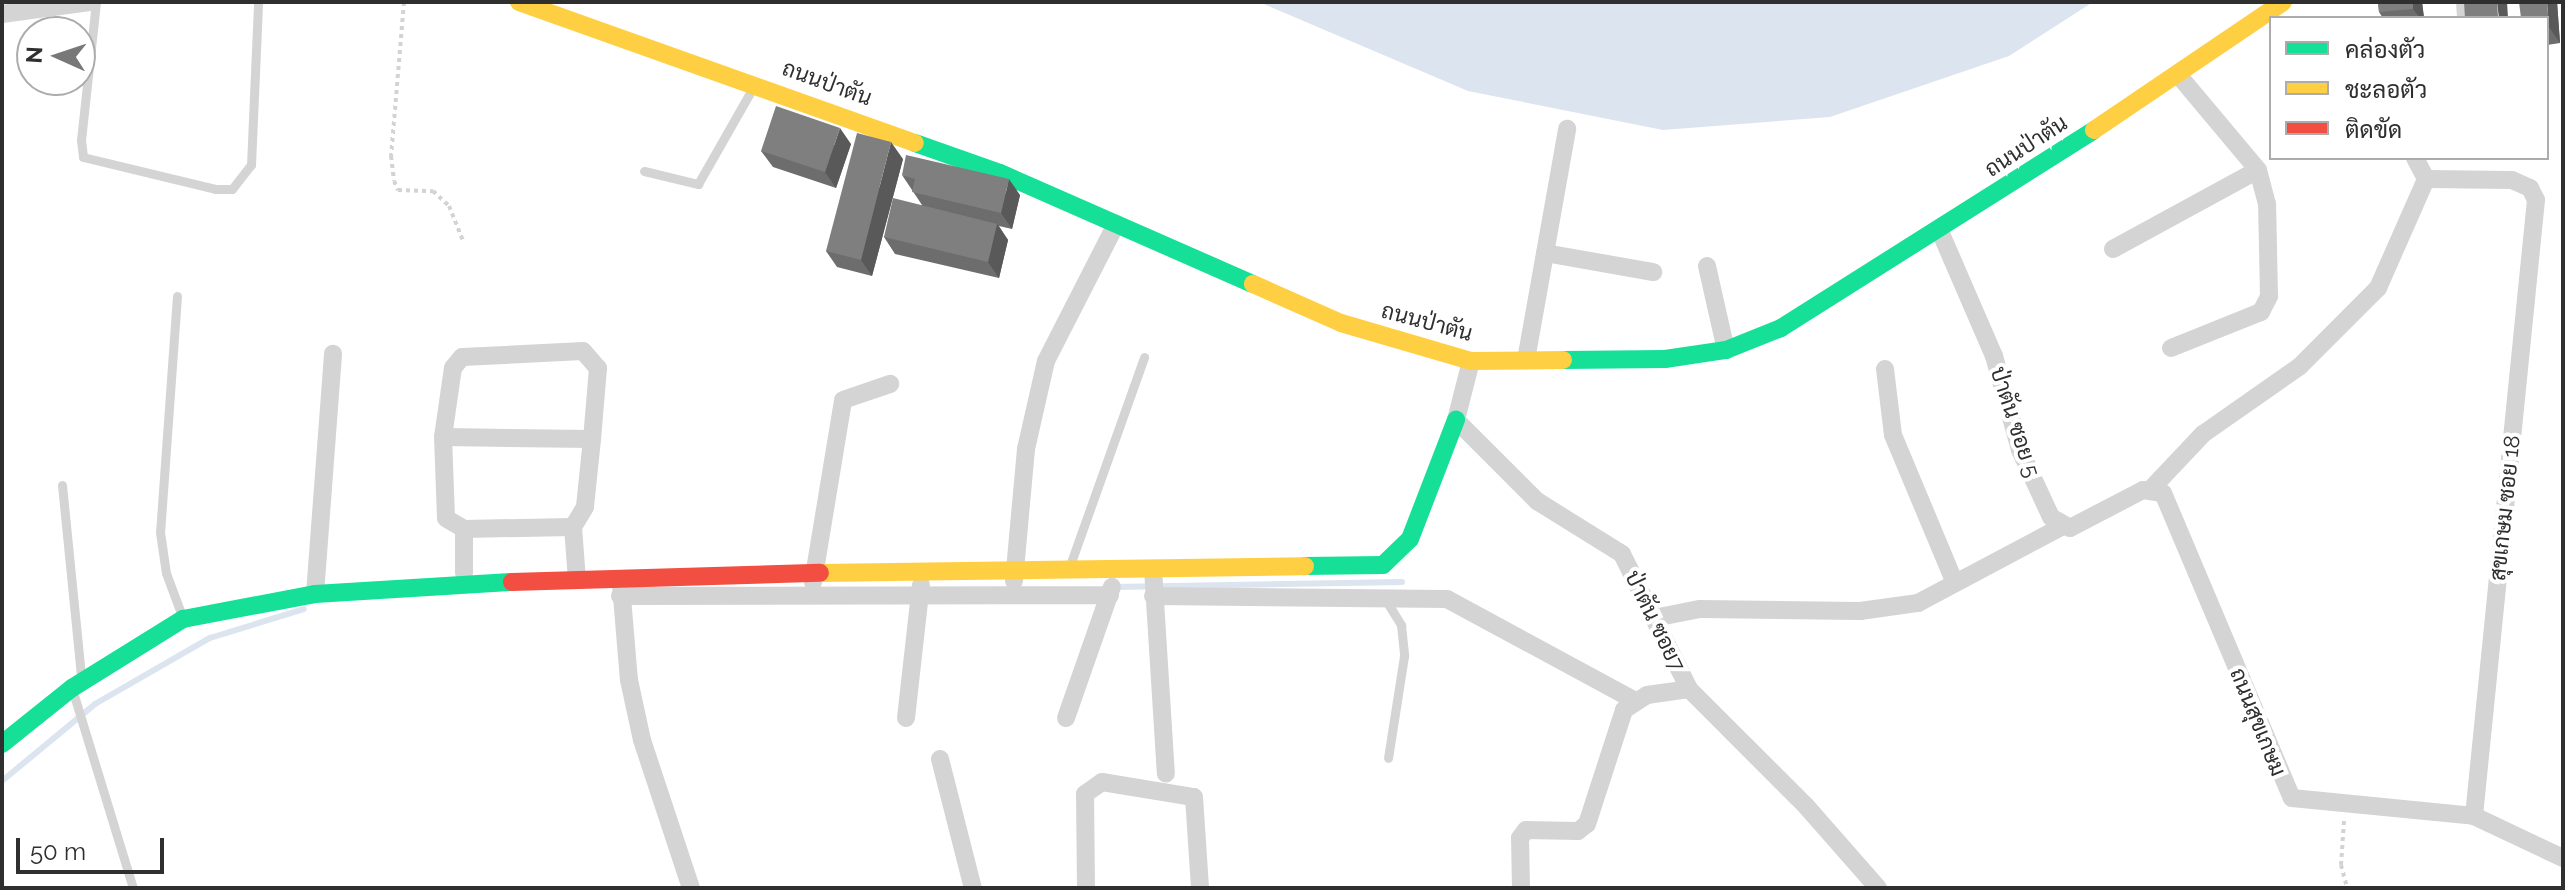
<!DOCTYPE html>
<html>
<head>
<meta charset="utf-8">
<style>
	body { margin:0 }
	#map { position:relative; width:2565px; height:890px; overflow:hidden; background:#fff; font-family:Raleway,Sarabun,sans-serif }
	div>[style] { position:absolute }
	.water>* { inset:0; background:#dce5ef }
	.stream>* { height:6px; margin:-3px; padding:0 3px; transform-origin:3px; border-radius:3px; background:#dce5ef }
	.path>* { height:4px; margin-top:-2px; transform-origin:0; background:repeating-linear-gradient(90deg,#d3d3d3 0 4px,transparent 0 8px) }
	.lane>* { height:9px; margin:-4.5px; padding:0 4.5px; transform-origin:4.5px; border-radius:4.5px; background:#d4d4d4 }
	.street>* { height:18px; margin:-9px; padding:0 9px; transform-origin:9px; border-radius:9px; background:#d4d4d4 }
	.fast>* { height:18px; margin:-9px; padding:0 9px; transform-origin:9px; border-radius:9px; background:#16e098 }
	.slow>* { height:18px; margin:-9px; padding:0 9px; transform-origin:9px; border-radius:9px; background:#ffcf43 }
	.jam>* { height:18px; margin:-9px; padding:0 9px; transform-origin:9px; border-radius:9px; background:#f24e42 }
	.wall>* { inset:0; background:#6d6d6d }
	.shaded-wall>* { inset:0; background:#595959 }
	.building>* { inset:0; background:#7f7f7f }
	span { translate:-50% -50%; white-space:nowrap; text-align:center; line-height:1.15; -webkit-text-stroke:8px #fff; paint-order:stroke }
	.street-label { font-size:22px; color:#2f2f2f }
	.frame { position:absolute; inset:0; border:4px solid #2f2f2f; pointer-events:none }
	.legend { position:absolute; left:2269px; top:16px; width:280px; height:144px; box-sizing:border-box; background:#fff; border:2px solid #acacac; margin:0; padding:10px 14px; list-style:none; font-size:24px; color:#2f2f2f }
	.legend li { display:flex; align-items:center; gap:16px; height:40px }
	.legend b { width:40px; border:2px solid #acacac }
	.north { position:absolute; left:16px; top:16px; width:80px; height:80px; box-sizing:border-box; background:#fff; border:2px solid #acacac; border-radius:50%; rotate:273deg; font-size:22px; font-weight:700; line-height:32px; text-align:center; color:#2f2f2f }
	.north::after { content:''; display:block; margin:auto; width:28px; height:36px; background:#787878; clip-path:polygon(50% 0,100% 100%,50% 72%,0 100%) }
	.scale { position:absolute; left:16px; top:838px; width:148px; height:36px; box-sizing:border-box; border:4px solid #2f2f2f; border-top:0; padding-left:10px; font-size:24px; line-height:28px; white-space:nowrap; color:#2f2f2f; -webkit-text-stroke:6px #fff; paint-order:stroke }
</style>
</head>
<body>
<div id="map">
	<div class="water">
		<i style="clip-path:polygon(1259px 2px,2093px 2px,2009px 56px,1830px 117px,1663px 130px,1468px 91px)"></i>
	</div>
	<div class="stream">
		<i style="left:1114px;top:587px;width:288px;rotate:-1deg"></i>
		<i style="left:2px;top:781px;width:121px;rotate:-39.6deg"></i>
		<i style="left:95px;top:704px;width:133px;rotate:-29.9deg"></i>
		<i style="left:210px;top:638px;width:98px;rotate:-17.1deg"></i>
	</div>
	<div class="path">
		<i style="left:404px;top:2px;width:155px;rotate:94.8deg"></i>
		<i style="left:391px;top:156px;width:25px;rotate:83deg"></i>
		<i style="left:394px;top:181px;width:10px;rotate:66deg"></i>
		<i style="left:398px;top:190px;width:35px;rotate:2deg"></i>
		<i style="left:433px;top:191px;width:22px;rotate:43deg"></i>
		<i style="left:449px;top:206px;width:38px;rotate:68deg"></i>
		<i style="left:2344px;top:821px;width:44px;rotate:93.9deg"></i>
		<i style="left:2341px;top:865px;width:24px;rotate:75deg"></i>
	</div>
	<div class="lane">
		<i style="left:96px;top:2px;width:139px;rotate:96.2deg"></i>
		<i style="left:81px;top:140px;width:17px;rotate:83deg"></i>
		<i style="left:83px;top:157px;width:136px;rotate:13.6deg"></i>
		<i style="left:215px;top:189px;width:17px"></i>
		<i style="left:232px;top:189px;width:31px;rotate:-52deg"></i>
		<i style="left:251px;top:165px;width:163px;rotate:-87.5deg"></i>
		<i style="left:2460px;top:2px;width:16px;rotate:86deg"></i>
		<i style="left:644px;top:171px;width:56px;rotate:13.5deg"></i>
		<i style="left:698px;top:184px;width:113px;rotate:-60.3deg"></i>
		<i style="left:177px;top:296px;width:237px;rotate:94.1deg"></i>
		<i style="left:160px;top:532px;width:41px;rotate:81.7deg"></i>
		<i style="left:166px;top:573px;width:46px;rotate:69.6deg"></i>
		<i style="left:62px;top:485px;width:192px;rotate:84.3deg"></i>
		<i style="left:1069px;top:568px;width:224px;rotate:-70.4deg"></i>
		<i style="left:1385px;top:599px;width:31px;rotate:58deg"></i>
		<i style="left:1401px;top:625px;width:31px;rotate:84deg"></i>
		<i style="left:1404px;top:656px;width:103px;rotate:98.9deg"></i>
		<i style="left:73px;top:692px;width:205px;rotate:73deg"></i>
	</div>
	<div class="street">
		<i style="left:2px;top:14px;width:90px;rotate:-7.7deg"></i>
		<i style="left:2415px;top:158px;width:24px;rotate:62deg"></i>
		<i style="left:2426px;top:179px;width:86px;rotate:0.7deg"></i>
		<i style="left:2512px;top:180px;width:20px;rotate:24deg"></i>
		<i style="left:2530px;top:188px;width:13px;rotate:63deg"></i>
		<i style="left:2536px;top:200px;width:619px;rotate:95.75deg"></i>
		<i style="left:1939px;top:229px;width:138px;rotate:66.6deg"></i>
		<i style="left:1994px;top:356px;width:98px;rotate:74.5deg"></i>
		<i style="left:2020px;top:450px;width:74px;rotate:65.2deg"></i>
		<i style="left:2051px;top:517px;width:22px;rotate:30deg"></i>
		<i style="left:2070px;top:528px;width:82px;rotate:-27.5deg"></i>
		<i style="left:2143px;top:490px;width:20px;rotate:9deg"></i>
		<i style="left:2163px;top:493px;width:331px;rotate:67.1deg"></i>
		<i style="left:2292px;top:798px;width:183px;rotate:5.6deg"></i>
		<i style="left:2474px;top:816px;width:98px;rotate:25.3deg"></i>
		<i style="left:2113px;top:249px;width:165px;rotate:-28.6deg"></i>
		<i style="left:2258px;top:170px;width:123px;rotate:-130deg"></i>
		<i style="left:1545px;top:253px;width:110px;rotate:10deg"></i>
		<i style="left:1707px;top:266px;width:86px;rotate:77.3deg"></i>
		<i style="left:2171px;top:348px;width:97px;rotate:-21.8deg"></i>
		<i style="left:2261px;top:312px;width:18px;rotate:-63deg"></i>
		<i style="left:2269px;top:296px;width:92px;rotate:-91.2deg"></i>
		<i style="left:2267px;top:204px;width:35px;rotate:-105deg"></i>
		<i style="left:1526px;top:360px;width:235px;rotate:-79.9deg"></i>
		<i style="left:1471px;top:361px;width:61px;rotate:104.3deg"></i>
		<i style="left:1456px;top:420px;width:115px;rotate:45deg"></i>
		<i style="left:1537px;top:501px;width:100px;rotate:31.9deg"></i>
		<i style="left:1622px;top:554px;width:151px;rotate:63.6deg"></i>
		<i style="left:1689px;top:689px;width:165px;rotate:45deg"></i>
		<i style="left:1806px;top:806px;width:109px;rotate:48.7deg"></i>
		<i style="left:1885px;top:369px;width:66px;rotate:83.1deg"></i>
		<i style="left:1893px;top:435px;width:160px;rotate:67.3deg"></i>
		<i style="left:443px;top:437px;width:70px;rotate:-81.8deg"></i>
		<i style="left:453px;top:368px;width:14px;rotate:-51deg"></i>
		<i style="left:462px;top:357px;width:121px;rotate:-2.8deg"></i>
		<i style="left:583px;top:351px;width:23px;rotate:49deg"></i>
		<i style="left:598px;top:368px;width:71px;rotate:94.8deg"></i>
		<i style="left:2151px;top:489px;width:76px;rotate:-46.6deg"></i>
		<i style="left:2203px;top:434px;width:118px;rotate:-35deg"></i>
		<i style="left:2300px;top:366px;width:110px;rotate:-45deg"></i>
		<i style="left:2378px;top:288px;width:119px;rotate:-66.2deg"></i>
		<i style="left:464px;top:529px;width:109px;rotate:-1.1deg"></i>
		<i style="left:1153px;top:569px;width:205px;rotate:86.4deg"></i>
		<i style="left:464px;top:573px;width:44px;rotate:-90deg"></i>
		<i style="left:464px;top:529px;width:21px;rotate:-149deg"></i>
		<i style="left:446px;top:518px;width:81px;rotate:-92.1deg"></i>
		<i style="left:443px;top:437px;width:149px;rotate:0.8deg"></i>
		<i style="left:592px;top:439px;width:68px;rotate:95.9deg"></i>
		<i style="left:585px;top:507px;width:23px;rotate:121deg"></i>
		<i style="left:573px;top:527px;width:53px;rotate:85.7deg"></i>
		<i style="left:1014px;top:581px;width:133px;rotate:-84.8deg"></i>
		<i style="left:1026px;top:449px;width:90px;rotate:-77.2deg"></i>
		<i style="left:1046px;top:361px;width:154px;rotate:-62.9deg"></i>
		<i style="left:813px;top:582px;width:184px;rotate:-80.6deg"></i>
		<i style="left:843px;top:400px;width:50px;rotate:-18.8deg"></i>
		<i style="left:621px;top:585px;width:95px;rotate:85.2deg"></i>
		<i style="left:629px;top:680px;width:61px;rotate:77.8deg"></i>
		<i style="left:642px;top:740px;width:156px;rotate:71.7deg"></i>
		<i style="left:315px;top:594px;width:241px;rotate:-85.7deg"></i>
		<i style="left:620px;top:596px;width:490px;rotate:-0.1deg"></i>
		<i style="left:1153px;top:596px;width:294px;rotate:0.6deg"></i>
		<i style="left:1447px;top:599px;width:213px;rotate:28.4deg"></i>
		<i style="left:1654px;top:618px;width:47px;rotate:-11.1deg"></i>
		<i style="left:1700px;top:609px;width:160px;rotate:0.7deg"></i>
		<i style="left:1860px;top:611px;width:59px;rotate:-7.9deg"></i>
		<i style="left:1918px;top:603px;width:162px;rotate:-28deg"></i>
		<i style="left:906px;top:718px;width:134px;rotate:-83.6deg"></i>
		<i style="left:1066px;top:718px;width:139px;rotate:-70.7deg"></i>
		<i style="left:940px;top:759px;width:133px;rotate:75.7deg"></i>
		<i style="left:1086px;top:888px;width:94px;rotate:-90.6deg"></i>
		<i style="left:1085px;top:794px;width:21px;rotate:-35deg"></i>
		<i style="left:1102px;top:782px;width:93px;rotate:9.3deg"></i>
		<i style="left:1194px;top:797px;width:91px;rotate:86.2deg"></i>
		<i style="left:1521px;top:888px;width:50px;rotate:-91.1deg"></i>
		<i style="left:1520px;top:838px;width:10px;rotate:-53deg"></i>
		<i style="left:1526px;top:830px;width:52px;rotate:1.1deg"></i>
		<i style="left:1578px;top:831px;width:11px;rotate:-38deg"></i>
		<i style="left:1587px;top:824px;width:120px;rotate:-72deg"></i>
		<i style="left:1624px;top:710px;width:27px;rotate:-33deg"></i>
		<i style="left:1647px;top:695px;width:42px;rotate:-8.1deg"></i>
	</div>
	<div class="fast">
		<i style="left:915px;top:143px;width:90px;rotate:19.4deg"></i>
		<i style="left:1000px;top:173px;width:276px;rotate:23.7deg"></i>
		<i style="left:1563px;top:360px;width:102px;rotate:-0.6deg"></i>
		<i style="left:1665px;top:359px;width:62px;rotate:-8.4deg"></i>
		<i style="left:1726px;top:350px;width:59px;rotate:-21.8deg"></i>
		<i style="left:1781px;top:328px;width:370px;rotate:-32.3deg"></i>
		<i style="left:1305px;top:566px;width:78px;rotate:-0.7deg"></i>
		<i style="left:1383px;top:565px;width:37px;rotate:-44deg"></i>
		<i style="left:1410px;top:539px;width:128px;rotate:-68.9deg"></i>
		<i style="left:2px;top:744px;width:90px;rotate:-38.7deg"></i>
		<i style="left:72px;top:688px;width:131px;rotate:-31.9deg"></i>
		<i style="left:183px;top:619px;width:134px;rotate:-10.7deg"></i>
		<i style="left:315px;top:594px;width:197px;rotate:-3.5deg"></i>
	</div>
	<div class="slow">
		<i style="left:519px;top:2px;width:420px;rotate:19.6deg"></i>
		<i style="left:2094px;top:130px;width:228px;rotate:-34.1deg"></i>
		<i style="left:1253px;top:284px;width:96px;rotate:23.9deg"></i>
		<i style="left:1341px;top:323px;width:135px;rotate:16.3deg"></i>
		<i style="left:1471px;top:361px;width:92px;rotate:-0.6deg"></i>
		<i style="left:820px;top:573px;width:485px;rotate:-0.8deg"></i>
	</div>
	<div class="jam">
		<i style="left:512px;top:582px;width:308px;rotate:-1.7deg"></i>
	</div>
	<div class="wall">
		<i style="clip-path:polygon(2378px 2px,2422px 2px,2424px 18px,2383px 18px,2379px 12px)"></i>
		<i style="clip-path:polygon(2557px 2px,2560px 43px,2547px 45px,2547px 18px)"></i>
		<i style="clip-path:polygon(851px 144px,836px 188px,773px 167px,761px 151px)"></i>
		<i style="clip-path:polygon(903px 159px,872px 276px,837px 267px,826px 251px)"></i>
		<i style="clip-path:polygon(902px 175px,1020px 195px,1012px 229px,999px 226px,1008px 240px,999px 278px,895px 254px,884px 237px,922px 205px)"></i>
	</div>
	<div class="shaded-wall">
		<i style="clip-path:polygon(2413px 2px,2422px 2px,2424px 18px,2420px 18px,2413px 9px)"></i>
		<i style="clip-path:polygon(2497px 2px,2507px 2px,2508px 18px,2499px 18px)"></i>
		<i style="clip-path:polygon(2547px 2px,2557px 2px,2560px 43px,2549px 27px)"></i>
		<i style="clip-path:polygon(840px 128px,851px 144px,836px 188px,825px 172px)"></i>
		<i style="clip-path:polygon(891px 142px,903px 159px,872px 276px,861px 260px)"></i>
		<i style="clip-path:polygon(1009px 179px,1020px 195px,1012px 229px,1001px 213px)"></i>
		<i style="clip-path:polygon(997px 224px,1008px 240px,999px 278px,988px 262px)"></i>
	</div>
	<div class="building">
		<i style="clip-path:polygon(2378px 2px,2413px 2px,2413px 9px,2379px 12px)"></i>
		<i style="clip-path:polygon(2464px 2px,2497px 2px,2498px 16px,2465px 18px)"></i>
		<i style="clip-path:polygon(2519px 2px,2547px 2px,2549px 27px,2547px 27px,2547px 18px,2521px 18px)"></i>
		<i style="clip-path:polygon(776px 106px,840px 128px,825px 172px,761px 151px)"></i>
		<i style="clip-path:polygon(857px 133px,891px 142px,861px 260px,826px 251px)"></i>
		<i style="clip-path:polygon(906px 155px,1009px 179px,1001px 213px,912px 192px,915px 179px,902px 175px)"></i>
		<i style="clip-path:polygon(893px 198px,997px 224px,988px 262px,884px 237px)"></i>
	</div>
	<div class="street-label">
		<span style="left:827px;top:83px;rotate:20deg">ถนนป่าตัน</span>
		<span style="left:2026px;top:146px;rotate:-33deg">ถนนป่าตัน</span>
		<span style="left:1427px;top:322px;rotate:15deg">ถนนป่าตัน</span>
		<span style="left:2015px;top:422px;rotate:72deg">ป่าตัน ซอย 5</span>
		<span style="left:2505px;top:508px;rotate:-84deg">สุขเกษม ซอย 18</span>
		<span style="left:1655px;top:621px;rotate:64deg">ป่าตัน ซอย7</span>
		<span style="left:2258px;top:722px;rotate:68deg">ถนนสุขเกษม</span>
	</div>
	<div class="frame"></div>
	<ul class="legend">
	<li><b style="height:10px;background:#16e098"></b>คล่องตัว</li>
	<li><b style="height:10px;background:#ffcf43"></b>ชะลอตัว</li>
	<li><b style="height:10px;background:#f24e42"></b>ติดขัด</li>
	</ul>
	<div class="north">N</div>
	<div class="scale">50 m</div>
</div>
</body>
</html>
